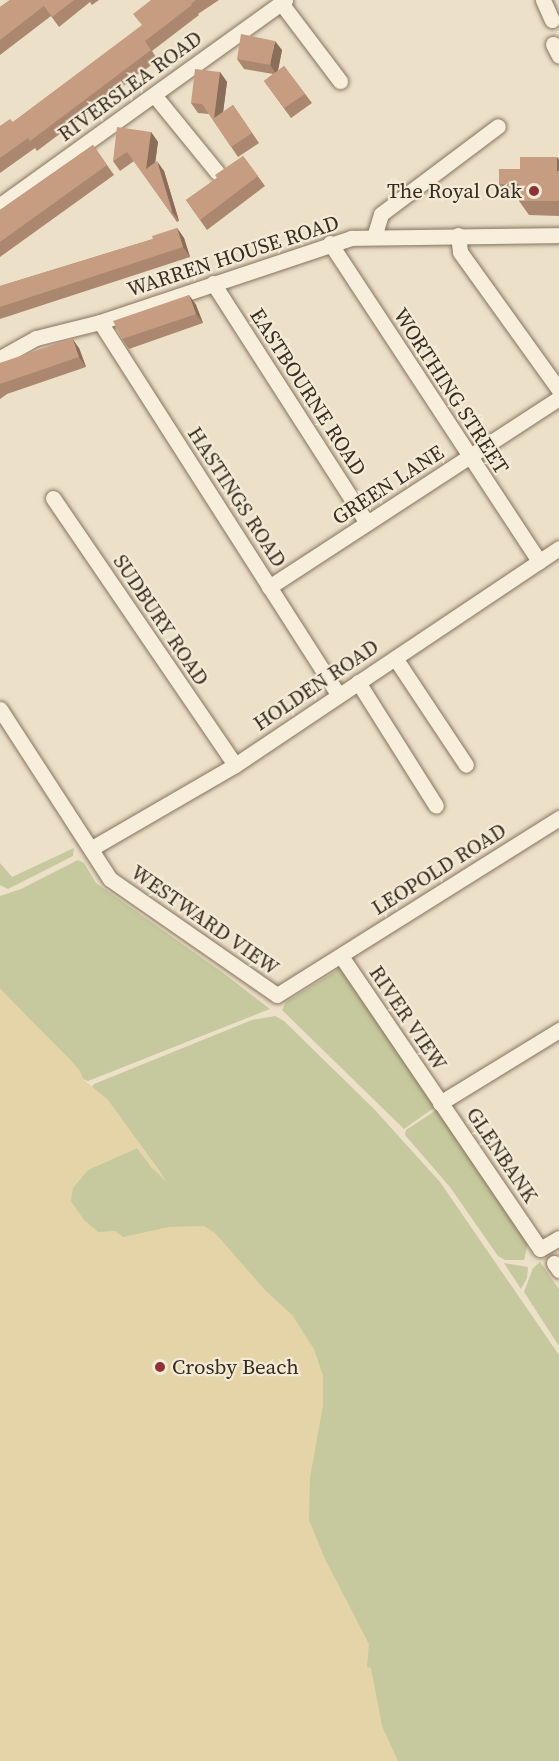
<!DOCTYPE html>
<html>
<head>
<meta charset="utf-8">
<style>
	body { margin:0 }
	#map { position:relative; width:559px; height:1761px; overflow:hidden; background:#ece0c8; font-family:"Source Serif 4",serif }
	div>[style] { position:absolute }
	.green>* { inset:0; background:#c5c99d }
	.sand>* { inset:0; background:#e5d4a8 }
	.roads { filter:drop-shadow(0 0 2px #87735e) drop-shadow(0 0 2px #87735e) }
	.street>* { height:15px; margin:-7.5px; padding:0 7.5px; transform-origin:7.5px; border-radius:7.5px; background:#f7eedb }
	.wall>* { inset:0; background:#ab876f }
	.shaded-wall>* { inset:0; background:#8b6e5a }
	.building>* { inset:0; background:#c79d81 }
	.dots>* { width:16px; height:16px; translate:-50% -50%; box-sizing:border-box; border:3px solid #f4ebd7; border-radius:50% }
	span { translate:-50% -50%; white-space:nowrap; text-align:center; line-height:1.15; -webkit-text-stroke:4.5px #f4ebd7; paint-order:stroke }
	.street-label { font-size:21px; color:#382c21 }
	.poi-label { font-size:21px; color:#382c21 }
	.right { translate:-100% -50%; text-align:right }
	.left { translate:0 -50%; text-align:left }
</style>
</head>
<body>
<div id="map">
	<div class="green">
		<i style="clip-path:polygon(74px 848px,73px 856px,8px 889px,0 885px,0 863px,12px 877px)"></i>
		<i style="clip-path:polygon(78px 860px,84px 863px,96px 883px,222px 972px,270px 1009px,88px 1081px,83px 1079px,79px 1070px,70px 1060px,0 989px,0 896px,21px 889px)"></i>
		<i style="clip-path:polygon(342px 967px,435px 1107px,404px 1129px,282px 1010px,286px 1002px)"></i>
		<i style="clip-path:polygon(evenodd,275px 1016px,284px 1021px,374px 1109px,440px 1182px,559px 1355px,559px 1761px,341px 1761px,367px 1668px,0 1317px,0 1224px,94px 1084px,252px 1020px,275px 1016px,94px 1089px,107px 1099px,163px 1176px,152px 1168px,94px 1089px)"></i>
		<i style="clip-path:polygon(438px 1109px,528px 1242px,524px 1260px,505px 1260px,498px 1256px,450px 1187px,405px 1135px,406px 1130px)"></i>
		<i style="clip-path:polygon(540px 1262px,559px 1289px,559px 1346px,524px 1292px,533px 1268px)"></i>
		<i style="clip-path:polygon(504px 1263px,528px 1267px,527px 1278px,521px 1289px)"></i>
	</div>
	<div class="sand">
		<i style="clip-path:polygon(0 989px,70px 1060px,79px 1070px,83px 1079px,107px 1099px,167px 1182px,152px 1168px,138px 1148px,88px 1170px,73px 1188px,71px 1201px,84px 1220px,98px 1232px,115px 1231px,123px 1237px,169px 1227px,204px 1226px,215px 1233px,265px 1290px,292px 1315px,314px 1349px,323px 1376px,323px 1405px,310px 1478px,309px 1520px,325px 1559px,369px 1644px,367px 1667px,371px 1668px,382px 1726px,398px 1761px,0 1761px)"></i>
	</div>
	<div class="roads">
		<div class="street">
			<i style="left:543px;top:0;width:22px;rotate:66deg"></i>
			<i style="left:281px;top:3px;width:98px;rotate:52.9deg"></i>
			<i style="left:553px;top:44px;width:13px;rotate:63deg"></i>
			<i style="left:155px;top:96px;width:98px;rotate:50.8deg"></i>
			<i style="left:0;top:205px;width:351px;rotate:-35.7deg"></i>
			<i style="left:458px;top:235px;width:17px;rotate:83deg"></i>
			<i style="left:460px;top:252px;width:170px;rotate:54.3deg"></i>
			<i style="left:374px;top:237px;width:24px;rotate:-73deg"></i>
			<i style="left:381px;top:214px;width:146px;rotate:-36.9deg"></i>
			<i style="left:330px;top:243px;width:381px;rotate:56.7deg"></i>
			<i style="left:213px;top:283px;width:285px;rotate:57.3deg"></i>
			<i style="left:100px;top:322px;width:443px;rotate:57.4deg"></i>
			<i style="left:0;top:358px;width:41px;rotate:-29.1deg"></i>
			<i style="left:36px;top:338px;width:66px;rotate:-14deg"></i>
			<i style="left:100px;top:322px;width:265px;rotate:-18.5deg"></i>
			<i style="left:351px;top:238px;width:208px;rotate:-0.8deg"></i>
			<i style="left:53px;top:498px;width:323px;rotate:55.7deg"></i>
			<i style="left:269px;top:587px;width:346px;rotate:-33.1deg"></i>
			<i style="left:395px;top:658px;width:128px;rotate:56.4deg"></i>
			<i style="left:358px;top:682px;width:146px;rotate:57.8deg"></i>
			<i style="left:0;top:709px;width:202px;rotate:57.1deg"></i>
			<i style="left:110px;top:879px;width:203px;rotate:34.8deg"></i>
			<i style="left:277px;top:995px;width:333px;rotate:-32.1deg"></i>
			<i style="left:92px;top:848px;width:165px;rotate:-30.1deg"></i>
			<i style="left:235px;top:765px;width:390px;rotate:-33.8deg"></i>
			<i style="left:341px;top:956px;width:354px;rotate:55.8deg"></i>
			<i style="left:540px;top:1249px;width:22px;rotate:-30deg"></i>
			<i style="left:440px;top:1103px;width:140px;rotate:-31.5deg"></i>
			<i style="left:554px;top:1263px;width:9px;rotate:54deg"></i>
		</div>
	</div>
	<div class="wall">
		<i style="clip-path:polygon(10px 0,99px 0,92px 5px,90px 2px,59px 27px,51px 16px,0 55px,0 7px)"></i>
		<i style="clip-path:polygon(151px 0,219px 0,198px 14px,199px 15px,152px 51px,158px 60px,37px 151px,35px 148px,0 173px,0 126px,13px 122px,142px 26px)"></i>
		<i style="clip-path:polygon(282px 50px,278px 71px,284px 66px,312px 103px,291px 118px,264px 81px,273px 74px,244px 69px,237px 59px)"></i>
		<i style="clip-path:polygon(220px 72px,227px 82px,223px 112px,233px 105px,259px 143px,238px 157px,209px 114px,198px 113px,191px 103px)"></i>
		<i style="clip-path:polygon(151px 132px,158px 142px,155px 162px,164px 171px,179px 221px,177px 222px,134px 161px,120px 171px,113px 161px)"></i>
		<i style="clip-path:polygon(93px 145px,114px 175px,0 257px,0 210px)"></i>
		<i style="clip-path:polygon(243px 156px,265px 186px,207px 230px,186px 200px,217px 178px)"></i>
		<i style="clip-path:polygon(557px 157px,559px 160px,559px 216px,529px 215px,519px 201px,519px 199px,509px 199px,499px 184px,520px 169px)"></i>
		<i style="clip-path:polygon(177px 228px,184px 238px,190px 257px,0 319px,0 286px,153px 239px)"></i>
		<i style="clip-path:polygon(189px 295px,196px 305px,203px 323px,129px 349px,122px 339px)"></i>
		<i style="clip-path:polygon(79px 348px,86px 367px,7px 394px,0 399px,0 363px)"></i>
	</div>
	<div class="shaded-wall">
		<i style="clip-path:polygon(275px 41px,282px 50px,277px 75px,270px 65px)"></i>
		<i style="clip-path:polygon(220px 72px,227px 82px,221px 128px,214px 118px)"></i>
		<i style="clip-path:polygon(151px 132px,158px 142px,153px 179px,146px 169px)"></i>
		<i style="clip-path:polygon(557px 157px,559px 160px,559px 174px,557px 171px)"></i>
		<i style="clip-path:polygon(157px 161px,164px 171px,179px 221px,172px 211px)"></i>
		<i style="clip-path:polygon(177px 228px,184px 238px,190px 257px,183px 247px)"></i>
		<i style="clip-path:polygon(189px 295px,196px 305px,203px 323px,196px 314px)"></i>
		<i style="clip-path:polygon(72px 338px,79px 348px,86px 367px,79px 357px)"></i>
	</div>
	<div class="building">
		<i style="clip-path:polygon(10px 0,74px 0,52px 17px,44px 6px,0 40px,0 7px)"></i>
		<i style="clip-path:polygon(151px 0,196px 0,191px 4px,192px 5px,145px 41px,151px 50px,30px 141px,28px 138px,0 158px,0 126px,10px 119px,13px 122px,142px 25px,133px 14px)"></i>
		<i style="clip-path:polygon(241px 34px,275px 41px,270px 65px,237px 59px)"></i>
		<i style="clip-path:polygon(284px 66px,305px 94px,284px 108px,264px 81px)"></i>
		<i style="clip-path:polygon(195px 69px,220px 72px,214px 118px,233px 105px,252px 133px,231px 147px,202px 104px,191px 103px)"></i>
		<i style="clip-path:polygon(117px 127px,151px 132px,146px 169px,157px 161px,172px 211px,170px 212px,127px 152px,113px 161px)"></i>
		<i style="clip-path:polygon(93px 145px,107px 165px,0 242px,0 210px)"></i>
		<i style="clip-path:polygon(243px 156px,258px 176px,200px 220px,186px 200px,217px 178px,215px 175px)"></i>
		<i style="clip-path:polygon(520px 157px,557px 157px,557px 171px,559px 171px,559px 201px,519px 201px,519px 184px,499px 184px,499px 169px,520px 169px)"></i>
		<i style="clip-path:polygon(177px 228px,183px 247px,0 307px,0 286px,153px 239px,152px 236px)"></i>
		<i style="clip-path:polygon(189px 295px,196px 314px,122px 339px,113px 321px)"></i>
		<i style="clip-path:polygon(72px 338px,79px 357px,0 384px,0 363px)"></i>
	</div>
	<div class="dots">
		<i style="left:534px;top:191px;background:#913235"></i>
		<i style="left:160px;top:1367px;background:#913235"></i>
	</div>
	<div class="street-label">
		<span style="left:130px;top:86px;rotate:-36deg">RIVERSLEA ROAD</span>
		<span style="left:233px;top:256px;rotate:-18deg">WARREN HOUSE ROAD</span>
		<span style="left:451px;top:391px;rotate:57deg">WORTHING STREET</span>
		<span style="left:308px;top:392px;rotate:57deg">EASTBOURNE ROAD</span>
		<span style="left:388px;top:485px;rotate:-33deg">GREEN LANE</span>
		<span style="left:237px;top:497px;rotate:57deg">HASTINGS ROAD</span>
		<span style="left:161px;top:620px;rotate:56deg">SUDBURY ROAD</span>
		<span style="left:316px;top:685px;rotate:-34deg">HOLDEN ROAD</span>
		<span style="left:439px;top:869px;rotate:-32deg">LEOPOLD ROAD</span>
		<span style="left:205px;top:920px;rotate:35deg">WESTWARD VIEW</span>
		<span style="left:408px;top:1018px;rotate:56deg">RIVER VIEW</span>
		<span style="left:502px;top:1155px;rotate:56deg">GLENBANK</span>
	</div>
	<div class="poi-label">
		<span class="right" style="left:522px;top:191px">The Royal Oak</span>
		<span class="left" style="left:172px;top:1367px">Crosby Beach</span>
	</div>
</div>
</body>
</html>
